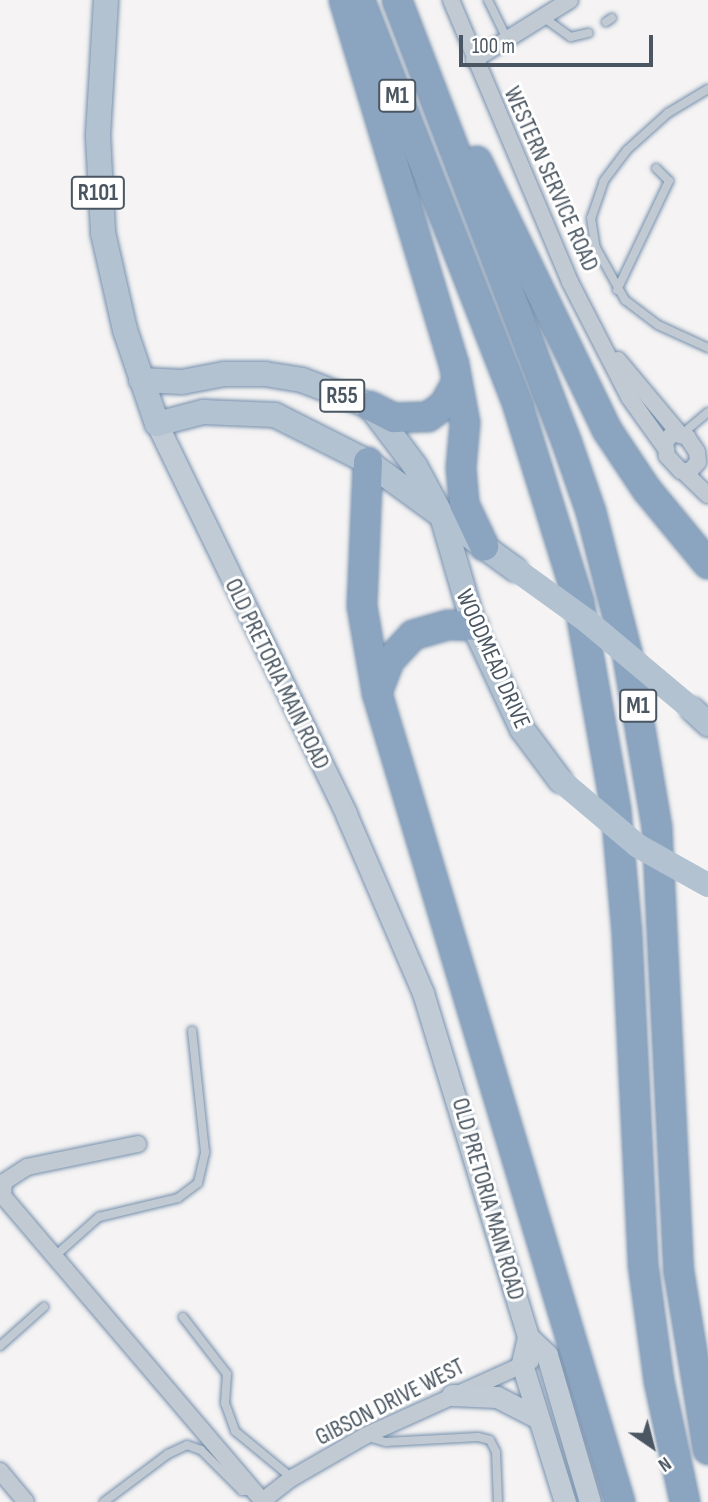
<!DOCTYPE html>
<html>
<head>
<meta charset="utf-8">
<style>
	body { margin:0 }
	#map { position:relative; width:708px; height:1502px; overflow:hidden; background:#f5f3f3; font-family:"Sofia Sans Condensed",sans-serif }
	div>[style] { position:absolute }
	.roads { filter:drop-shadow(0 0 2px #7690ad) drop-shadow(0 0 2px #7690ad) }
	.service>* { height:8px; margin:-4px; padding:0 4px; transform-origin:4px; border-radius:4px; background:#c1cad2 }
	.minor>* { height:16px; margin:-8px; padding:0 8px; transform-origin:8px; border-radius:8px; background:#c1cad2 }
	.secondary>* { height:21px; margin:-10.5px; padding:0 10.5px; transform-origin:10.5px; border-radius:10.5px; background:#c1cbd6 }
	.primary>* { height:24px; margin:-12px; padding:0 12px; transform-origin:12px; border-radius:12px; background:#b3c2d1 }
	.motorway>* { height:28px; margin:-14px; padding:0 14px; transform-origin:14px; border-radius:14px; background:#8ba5c1 }
	.primary-bridge>* { height:24px; margin:-12px; padding:0 12px; transform-origin:12px; border-radius:12px; background:#b3c2d1 }
	span { translate:-50% -50%; white-space:nowrap; text-align:center; line-height:1.15; -webkit-text-stroke:6px #fff; paint-order:stroke }
	.shield-label span { padding:2px 5px; background:#fff; border:2px solid; border-radius:5px; -webkit-text-stroke-width:0 }
	.shield-label { font-size:23px; color:#4a5661; font-weight:700 }
	.street-label { font-size:24px; color:#4a5661 }
	.north { position:absolute; left:617px; top:1411px; width:70px; height:70px; -webkit-text-stroke:5px #fff; paint-order:stroke; rotate:145deg; font-size:19px; font-weight:700; line-height:28px; text-align:center; color:#4a5661 }
	.north::after { content:''; display:block; margin:auto; width:24px; height:32px; background:#4a5661; clip-path:polygon(50% 0,100% 100%,50% 72%,0 100%) }
	.scale { position:absolute; left:459px; top:35px; width:194px; height:32px; box-sizing:border-box; border:4px solid #4a5661; border-top:0; padding-left:9px; font-size:21px; line-height:24px; white-space:nowrap; color:#4a5661; -webkit-text-stroke:5px #fff; paint-order:stroke }
</style>
</head>
<body>
<div id="map">
	<div class="roads">
		<div class="service">
			<i style="left:488px;top:0;width:43px;rotate:64deg"></i>
			<i style="left:543px;top:17px;width:34px;rotate:36deg"></i>
			<i style="left:571px;top:37px;width:18px;rotate:-13deg"></i>
			<i style="left:606px;top:22px;width:7px;rotate:-34deg"></i>
			<i style="left:708px;top:89px;width:47px;rotate:149deg"></i>
			<i style="left:668px;top:113px;width:55px;rotate:137.9deg"></i>
			<i style="left:627px;top:150px;width:39px;rotate:127deg"></i>
			<i style="left:604px;top:181px;width:39px;rotate:109deg"></i>
			<i style="left:591px;top:218px;width:30px;rotate:81deg"></i>
			<i style="left:596px;top:248px;width:60px;rotate:60.9deg"></i>
			<i style="left:625px;top:300px;width:41px;rotate:37.1deg"></i>
			<i style="left:658px;top:325px;width:55px;rotate:24.7deg"></i>
			<i style="left:617px;top:290px;width:121px;rotate:-64.5deg"></i>
			<i style="left:669px;top:181px;width:18px;rotate:-135deg"></i>
			<i style="left:682px;top:434px;width:34px;rotate:-40deg"></i>
			<i style="left:55px;top:1256px;width:59px;rotate:-41.6deg"></i>
			<i style="left:99px;top:1217px;width:81px;rotate:-13.5deg"></i>
			<i style="left:178px;top:1198px;width:25px;rotate:-37deg"></i>
			<i style="left:198px;top:1183px;width:32px;rotate:-77deg"></i>
			<i style="left:205px;top:1152px;width:122px;rotate:-96.1deg"></i>
			<i style="left:183px;top:1317px;width:72px;rotate:52.3deg"></i>
			<i style="left:227px;top:1374px;width:29px;rotate:94deg"></i>
			<i style="left:225px;top:1403px;width:30px;rotate:70deg"></i>
			<i style="left:235px;top:1431px;width:74px;rotate:39.5deg"></i>
			<i style="left:0;top:1346px;width:59px;rotate:-41.6deg"></i>
			<i style="left:368px;top:1437px;width:19px;rotate:16deg"></i>
			<i style="left:386px;top:1442px;width:92px;rotate:-3.1deg"></i>
			<i style="left:478px;top:1437px;width:12px;rotate:14deg"></i>
			<i style="left:490px;top:1440px;width:13px;rotate:63deg"></i>
			<i style="left:496px;top:1452px;width:50px;rotate:87.7deg"></i>
			<i style="left:104px;top:1502px;width:80px;rotate:-36.9deg"></i>
			<i style="left:168px;top:1454px;width:21px;rotate:-25deg"></i>
			<i style="left:187px;top:1445px;width:15px;rotate:20deg"></i>
			<i style="left:201px;top:1450px;width:58px;rotate:45deg"></i>
			<i style="left:242px;top:1491px;width:13px"></i>
		</div>
		<div class="minor">
			<i style="left:451px;top:0;width:306px;rotate:67.1deg"></i>
			<i style="left:570px;top:282px;width:129px;rotate:62.8deg"></i>
			<i style="left:629px;top:397px;width:60px;rotate:54.5deg"></i>
			<i style="left:474px;top:60px;width:113px;rotate:-32deg"></i>
			<i style="left:618px;top:360px;width:94px;rotate:50.2deg"></i>
			<i style="left:673px;top:433px;width:15px;rotate:16deg"></i>
			<i style="left:687px;top:437px;width:18px;rotate:56deg"></i>
			<i style="left:697px;top:452px;width:10px;rotate:84deg"></i>
			<i style="left:698px;top:462px;width:12px;rotate:132deg"></i>
			<i style="left:690px;top:471px;width:9px;rotate:180deg"></i>
			<i style="left:681px;top:471px;width:21px;rotate:-133deg"></i>
			<i style="left:667px;top:456px;width:14px;rotate:-98deg"></i>
			<i style="left:665px;top:442px;width:12px;rotate:-48deg"></i>
			<i style="left:684px;top:472px;width:33px;rotate:44deg"></i>
			<i style="left:138px;top:1144px;width:113px;rotate:168.3deg"></i>
			<i style="left:27px;top:1167px;width:27px;rotate:147deg"></i>
			<i style="left:4px;top:1182px;width:14px;rotate:94deg"></i>
			<i style="left:3px;top:1196px;width:401px;rotate:49.6deg"></i>
			<i style="left:0;top:1471px;width:40px;rotate:50deg"></i>
			<i style="left:261px;top:1502px;width:39px;rotate:-38deg"></i>
			<i style="left:292px;top:1478px;width:84px;rotate:-29.9deg"></i>
			<i style="left:365px;top:1436px;width:182px;rotate:-24.3deg"></i>
		</div>
		<div class="secondary">
			<i style="left:157px;top:424px;width:433px;rotate:64.1deg"></i>
			<i style="left:346px;top:814px;width:195px;rotate:66.7deg"></i>
			<i style="left:423px;top:993px;width:360px;rotate:73deg"></i>
			<i style="left:528px;top:1337px;width:26px;rotate:43deg"></i>
			<i style="left:547px;top:1355px;width:153px;rotate:73.7deg"></i>
			<i style="left:528px;top:1337px;width:28px;rotate:103deg"></i>
			<i style="left:522px;top:1364px;width:145px;rotate:72.7deg"></i>
			<i style="left:452px;top:1395px;width:45px;rotate:2.5deg"></i>
			<i style="left:497px;top:1397px;width:46px;rotate:27.1deg"></i>
		</div>
		<div class="primary">
			<i style="left:106px;top:0;width:136px;rotate:93.4deg"></i>
			<i style="left:98px;top:136px;width:97px;rotate:87deg"></i>
			<i style="left:103px;top:233px;width:99px;rotate:77.2deg"></i>
			<i style="left:125px;top:330px;width:99px;rotate:71.2deg"></i>
			<i style="left:157px;top:424px;width:48px;rotate:-14.6deg"></i>
			<i style="left:203px;top:412px;width:72px;rotate:2.4deg"></i>
			<i style="left:275px;top:415px;width:104px;rotate:26.8deg"></i>
			<i style="left:368px;top:462px;width:182px;rotate:36.1deg"></i>
			<i style="left:141px;top:380px;width:41px;rotate:2.8deg"></i>
			<i style="left:182px;top:382px;width:43px;rotate:-10.8deg"></i>
			<i style="left:224px;top:374px;width:41px"></i>
			<i style="left:265px;top:374px;width:37px;rotate:9deg"></i>
			<i style="left:302px;top:380px;width:73px;rotate:20.9deg"></i>
			<i style="left:370px;top:406px;width:75px;rotate:53.1deg"></i>
			<i style="left:415px;top:466px;width:57px;rotate:61.6deg"></i>
			<i style="left:442px;top:516px;width:115px;rotate:73.8deg"></i>
			<i style="left:474px;top:626px;width:114px;rotate:65deg"></i>
			<i style="left:522px;top:729px;width:64px;rotate:53.3deg"></i>
			<i style="left:693px;top:710px;width:21px;rotate:43deg"></i>
		</div>
		<div class="motorway">
			<i style="left:344px;top:0;width:380px;rotate:73.2deg"></i>
			<i style="left:454px;top:364px;width:60px;rotate:79.4deg"></i>
			<i style="left:465px;top:423px;width:45px;rotate:95.1deg"></i>
			<i style="left:461px;top:468px;width:36px;rotate:85deg"></i>
			<i style="left:464px;top:504px;width:47px;rotate:64.5deg"></i>
			<i style="left:360px;top:0;width:436px;rotate:68.7deg"></i>
			<i style="left:518px;top:406px;width:205px;rotate:72.7deg"></i>
			<i style="left:579px;top:602px;width:211px;rotate:79.9deg"></i>
			<i style="left:616px;top:810px;width:124px;rotate:84.9deg"></i>
			<i style="left:627px;top:934px;width:330px;rotate:87.2deg"></i>
			<i style="left:643px;top:1264px;width:118px;rotate:82.2deg"></i>
			<i style="left:659px;top:1381px;width:124px;rotate:77.9deg"></i>
			<i style="left:397px;top:0;width:474px;rotate:69deg"></i>
			<i style="left:567px;top:443px;width:73px;rotate:70.8deg"></i>
			<i style="left:591px;top:512px;width:145px;rotate:75.6deg"></i>
			<i style="left:627px;top:652px;width:179px;rotate:80.3deg"></i>
			<i style="left:657px;top:828px;width:445px;rotate:87.2deg"></i>
			<i style="left:679px;top:1272px;width:180px;rotate:80.7deg"></i>
			<i style="left:477px;top:161px;width:299px;rotate:64.2deg"></i>
			<i style="left:607px;top:430px;width:72px;rotate:56.3deg"></i>
			<i style="left:647px;top:490px;width:96px;rotate:50.5deg"></i>
			<i style="left:370px;top:406px;width:27px;rotate:27deg"></i>
			<i style="left:394px;top:418px;width:34px;rotate:-2deg"></i>
			<i style="left:428px;top:417px;width:20px;rotate:-37deg"></i>
			<i style="left:444px;top:405px;width:26px;rotate:-61deg"></i>
			<i style="left:368px;top:462px;width:144px;rotate:92.4deg"></i>
			<i style="left:362px;top:606px;width:88px;rotate:80.2deg"></i>
			<i style="left:377px;top:693px;width:845px;rotate:73.28deg"></i>
			<i style="left:377px;top:693px;width:34px;rotate:-69deg"></i>
			<i style="left:389px;top:661px;width:35px;rotate:-47deg"></i>
			<i style="left:413px;top:635px;width:37px;rotate:-16deg"></i>
			<i style="left:449px;top:625px;width:25px;rotate:2deg"></i>
		</div>
	</div>
	<div class="primary-bridge">
		<i style="left:515px;top:569px;width:89px;rotate:35.8deg"></i>
		<i style="left:587px;top:621px;width:138px;rotate:40deg"></i>
		<i style="left:560px;top:780px;width:102px;rotate:40.2deg"></i>
		<i style="left:638px;top:846px;width:80px;rotate:29.1deg"></i>
	</div>
	<div class="shield-label">
		<span style="left:397px;top:96px">M1</span>
		<span style="left:98px;top:193px">R101</span>
		<span style="left:342px;top:396px">R55</span>
		<span style="left:638px;top:706px">M1</span>
	</div>
	<div class="street-label">
		<span style="left:551px;top:179px;rotate:66deg">WESTERN SERVICE ROAD</span>
		<span style="left:493px;top:659px;rotate:66deg">WOODMEAD DRIVE</span>
		<span style="left:277px;top:674px;rotate:64deg">OLD PRETORIA MAIN ROAD</span>
		<span style="left:488px;top:1199px;rotate:74deg">OLD PRETORIA MAIN ROAD</span>
		<span style="left:390px;top:1402px;rotate:-27deg">GIBSON DRIVE WEST</span>
	</div>
	<div class="north">N</div>
	<div class="scale">100 m</div>
</div>
</body>
</html>
